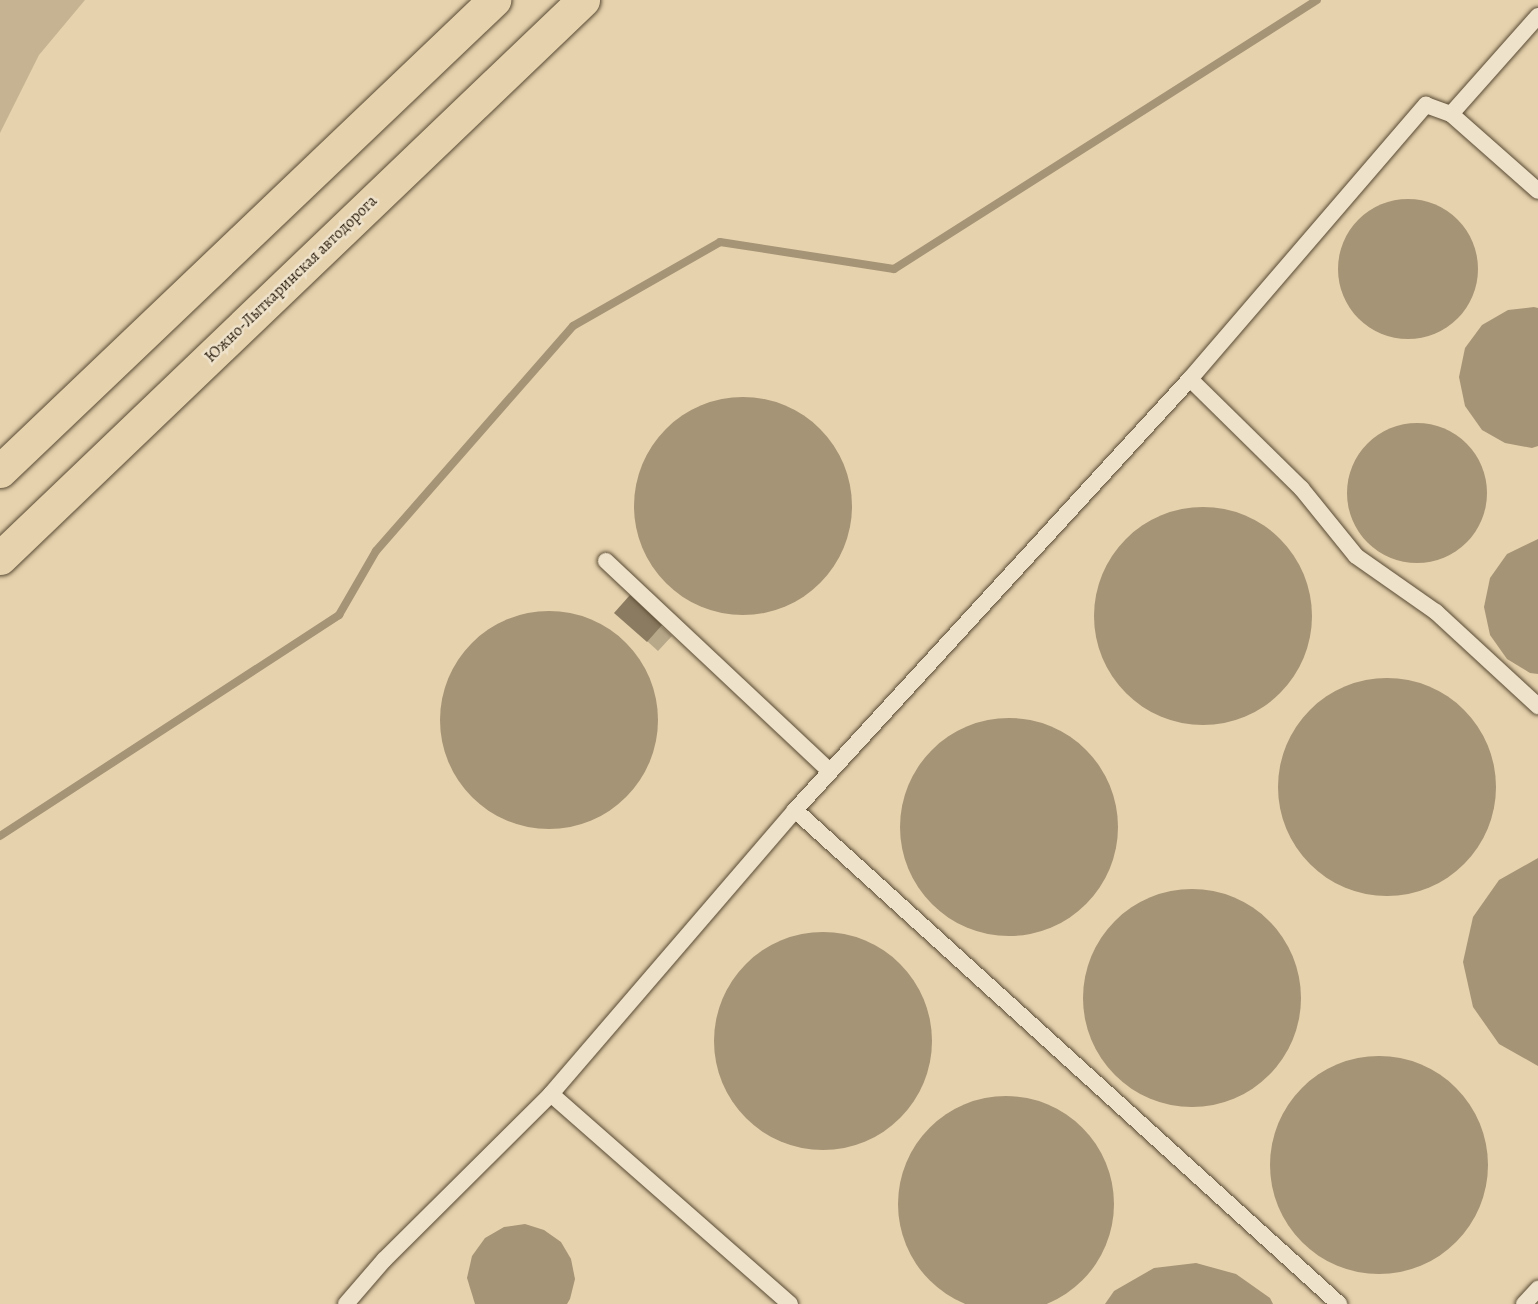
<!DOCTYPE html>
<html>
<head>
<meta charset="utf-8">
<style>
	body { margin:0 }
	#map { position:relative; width:1538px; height:1304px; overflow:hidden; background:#e6d2ad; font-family:Alegreya,serif }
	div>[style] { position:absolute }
	.green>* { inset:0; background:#c6b392 }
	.water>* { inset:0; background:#a69476 }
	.round { border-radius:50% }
	.shadow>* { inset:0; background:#0003 }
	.stream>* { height:8px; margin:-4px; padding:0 4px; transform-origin:4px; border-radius:4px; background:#a69476 }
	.building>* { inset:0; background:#8b7b60 }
	.roads { filter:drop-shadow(0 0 2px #584a34) drop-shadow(0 0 2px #584a34) }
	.lane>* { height:16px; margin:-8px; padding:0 8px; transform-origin:8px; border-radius:8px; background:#efe2ca }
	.primary>* { height:33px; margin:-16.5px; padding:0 16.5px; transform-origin:16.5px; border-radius:16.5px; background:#e6d2ad }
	span { translate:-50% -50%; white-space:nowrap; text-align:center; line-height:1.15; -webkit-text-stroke:5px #efe2ca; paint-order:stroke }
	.street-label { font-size:16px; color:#291c0c }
</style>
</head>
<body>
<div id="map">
	<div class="green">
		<i style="clip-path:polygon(0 0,85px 0,39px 55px,0 133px)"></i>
	</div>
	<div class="water">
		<i class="round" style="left:1338px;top:199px;width:140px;height:140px"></i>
		<i style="clip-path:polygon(1534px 307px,1538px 308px,1538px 446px,1532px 448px,1505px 443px,1482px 430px,1465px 406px,1459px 377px,1465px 348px,1482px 325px,1508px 310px)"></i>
		<i class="round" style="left:634px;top:397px;width:218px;height:218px"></i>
		<i class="round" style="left:1347px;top:423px;width:140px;height:140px"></i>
		<i class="round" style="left:1094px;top:507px;width:218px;height:218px"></i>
		<i style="clip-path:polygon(1538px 539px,1538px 674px,1530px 673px,1507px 659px,1490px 635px,1484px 607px,1490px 578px,1507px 554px)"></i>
		<i class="round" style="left:440px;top:611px;width:218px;height:218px"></i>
		<i class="round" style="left:1278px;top:678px;width:218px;height:218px"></i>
		<i class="round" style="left:900px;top:718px;width:218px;height:218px"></i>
		<i style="clip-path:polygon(1538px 858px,1538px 1066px,1499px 1044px,1473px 1007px,1463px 962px,1473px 917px,1499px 880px)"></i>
		<i class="round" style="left:1083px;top:889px;width:218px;height:218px"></i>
		<i class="round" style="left:714px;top:932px;width:218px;height:218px"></i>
		<i class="round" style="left:1270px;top:1056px;width:218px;height:218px"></i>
		<i class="round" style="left:898px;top:1096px;width:216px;height:216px"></i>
		<i style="clip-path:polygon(525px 1224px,544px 1230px,561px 1242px,571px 1259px,575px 1279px,570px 1299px,567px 1304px,475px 1304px,467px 1278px,472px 1256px,485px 1238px,504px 1227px)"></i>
		<i style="clip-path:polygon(1196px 1263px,1236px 1274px,1270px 1298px,1273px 1304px,1105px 1304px,1114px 1291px,1154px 1268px)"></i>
	</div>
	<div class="shadow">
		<i style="clip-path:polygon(627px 623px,661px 626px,672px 636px,658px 651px)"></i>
	</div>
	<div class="stream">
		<i style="left:0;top:836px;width:405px;rotate:-33.1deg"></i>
		<i style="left:339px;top:615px;width:74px;rotate:-60deg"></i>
		<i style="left:376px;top:551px;width:299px;rotate:-48.8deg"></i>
		<i style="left:573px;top:326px;width:169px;rotate:-29.7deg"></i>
		<i style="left:720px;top:242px;width:176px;rotate:8.8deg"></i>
		<i style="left:894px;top:269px;width:501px;rotate:-32.45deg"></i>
	</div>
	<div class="building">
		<i style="clip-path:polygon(630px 595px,662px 625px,647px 642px,614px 613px)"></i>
	</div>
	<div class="roads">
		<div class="lane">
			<i style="left:1538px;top:16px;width:131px;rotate:131.6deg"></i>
			<i style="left:1451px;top:114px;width:116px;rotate:41.5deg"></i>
			<i style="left:1190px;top:379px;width:156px;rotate:44.5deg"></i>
			<i style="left:1301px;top:488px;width:87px;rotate:51deg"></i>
			<i style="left:1356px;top:556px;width:98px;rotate:35deg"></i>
			<i style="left:1436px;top:612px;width:139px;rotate:42.7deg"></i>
			<i style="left:606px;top:561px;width:307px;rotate:43.2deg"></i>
			<i style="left:795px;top:810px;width:735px;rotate:42.24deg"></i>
			<i style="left:346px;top:1304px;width:58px;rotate:-49.2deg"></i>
			<i style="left:384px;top:1260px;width:235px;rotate:-44.8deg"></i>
			<i style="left:790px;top:1304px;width:318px;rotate:-138.7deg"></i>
			<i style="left:551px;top:1094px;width:374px;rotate:-49.3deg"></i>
			<i style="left:795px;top:810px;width:585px;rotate:-47.5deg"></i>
			<i style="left:1190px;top:379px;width:362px;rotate:-49.3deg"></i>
			<i style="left:1426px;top:105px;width:27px;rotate:20deg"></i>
			<i style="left:1524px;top:1304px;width:21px;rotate:-47deg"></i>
		</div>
		<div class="primary">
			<i style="left:0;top:471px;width:683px;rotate:-43.63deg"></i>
			<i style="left:0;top:558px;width:807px;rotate:-43.74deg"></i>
		</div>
	</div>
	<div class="street-label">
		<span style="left:291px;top:279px;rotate:-44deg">Южно-Лыткаринская автодорога</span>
	</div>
</div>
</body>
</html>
